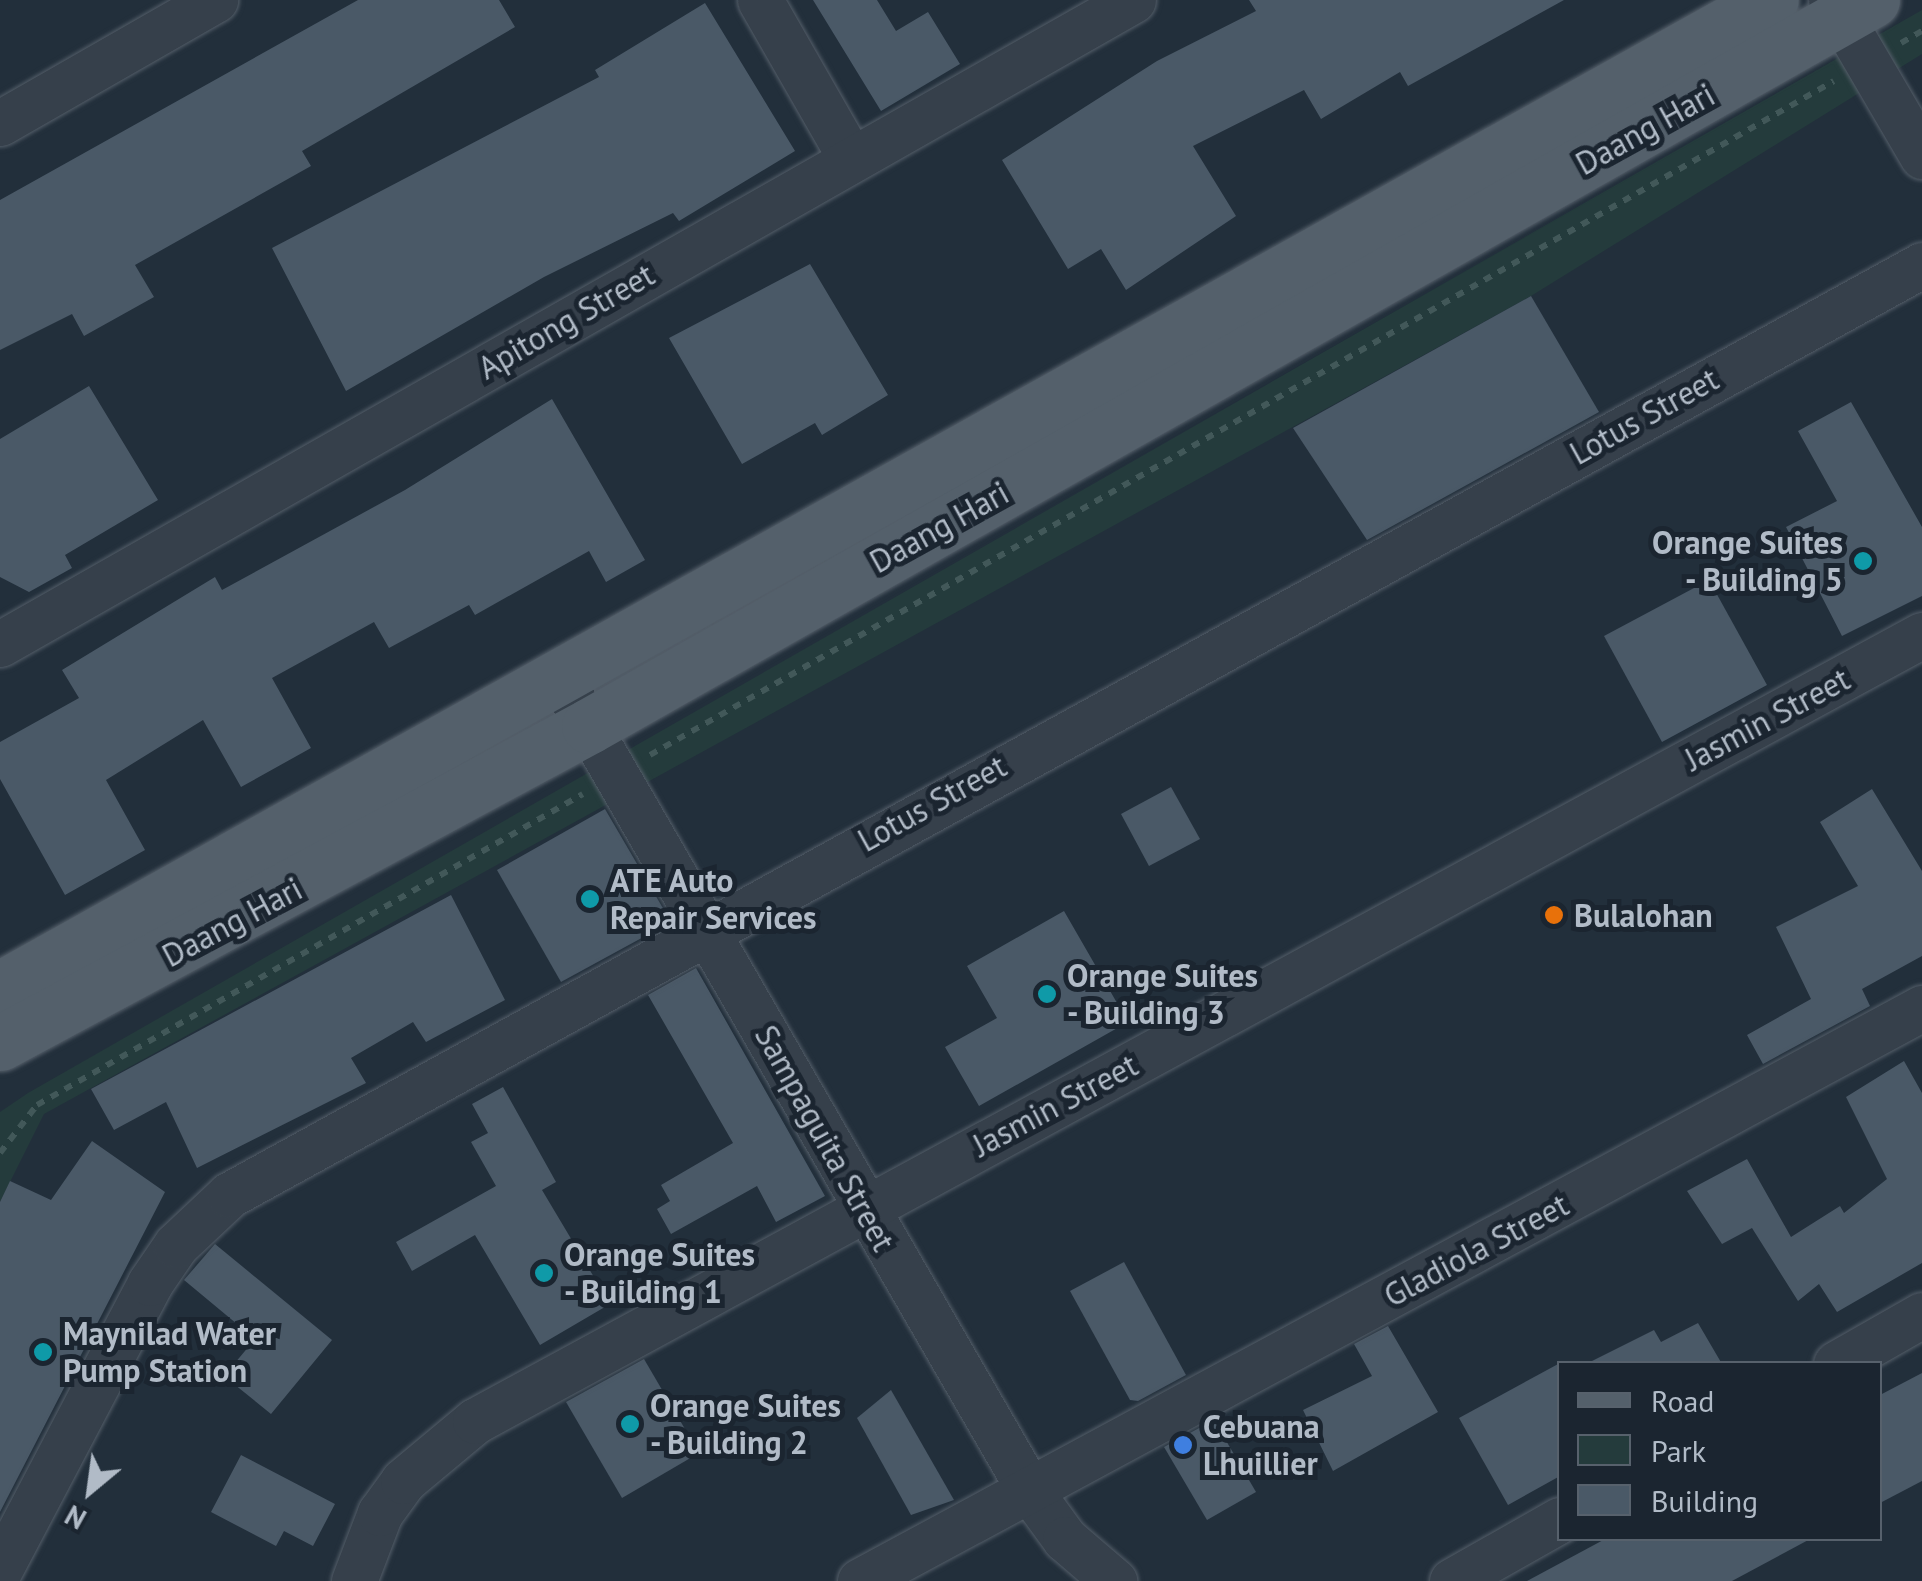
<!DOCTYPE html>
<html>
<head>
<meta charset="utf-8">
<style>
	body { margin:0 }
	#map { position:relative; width:1922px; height:1581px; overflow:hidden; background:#222f3b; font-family:"PT Sans",sans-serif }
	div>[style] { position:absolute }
	.green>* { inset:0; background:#243b3c }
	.building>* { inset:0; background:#4a5967 }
	.path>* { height:6px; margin-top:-3px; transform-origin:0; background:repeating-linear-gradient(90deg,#425859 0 8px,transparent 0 16px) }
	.roads { filter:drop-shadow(0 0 2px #545e69) drop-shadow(0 0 2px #545e69) }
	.minor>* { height:45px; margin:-22.5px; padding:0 22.5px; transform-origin:22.5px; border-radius:22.5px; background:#36404b }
	.major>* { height:55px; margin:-27.5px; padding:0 27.5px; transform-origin:27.5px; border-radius:27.5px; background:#54606b }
	.dots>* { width:28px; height:28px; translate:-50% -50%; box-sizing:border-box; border:5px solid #1b2530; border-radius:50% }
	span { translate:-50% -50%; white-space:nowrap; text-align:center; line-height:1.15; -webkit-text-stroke:10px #1b2530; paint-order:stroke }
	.street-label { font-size:32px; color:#b1bbc7 }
	.poi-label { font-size:32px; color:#b1bbc7; font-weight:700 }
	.right { translate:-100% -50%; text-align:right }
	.left { translate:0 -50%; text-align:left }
	.legend { position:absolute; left:1557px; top:1361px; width:325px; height:180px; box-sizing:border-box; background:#1b2530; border:2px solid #57616c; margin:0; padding:12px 18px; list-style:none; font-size:30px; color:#b1bbc7 }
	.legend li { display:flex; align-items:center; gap:20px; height:50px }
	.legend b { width:50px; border:2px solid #57616c }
	.north { position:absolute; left:40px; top:1441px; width:100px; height:100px; -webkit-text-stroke:8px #1b2530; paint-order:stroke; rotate:209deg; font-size:28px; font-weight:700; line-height:40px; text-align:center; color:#b1bbc7 }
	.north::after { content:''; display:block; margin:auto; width:35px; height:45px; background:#b1bbc7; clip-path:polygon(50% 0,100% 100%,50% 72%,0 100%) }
</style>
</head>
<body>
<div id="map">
	<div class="green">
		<i style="clip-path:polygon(1922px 10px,1922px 54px,1531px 296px,44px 1114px,0 1202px,0 1112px,28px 1093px)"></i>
	</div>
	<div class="building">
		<i style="clip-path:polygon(358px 0,499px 0,515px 27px,302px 151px,311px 166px,135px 265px,154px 297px,84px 336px,72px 314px,0 350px,0 200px)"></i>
		<i style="clip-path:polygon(813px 0,877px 0,896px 31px,928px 12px,960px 64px,881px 111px)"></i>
		<i style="clip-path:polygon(1249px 0,1564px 0,1408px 86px,1400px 72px,1321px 119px,1304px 90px,1193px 146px,1236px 216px,1126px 290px,1101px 249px,1068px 269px,1002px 160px,1157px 61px,1256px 11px)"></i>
		<i style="clip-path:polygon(705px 3px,795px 151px,679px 221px,673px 213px,544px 277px,346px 391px,272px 248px,599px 77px,595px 70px)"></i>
		<i style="clip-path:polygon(810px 264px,888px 395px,822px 435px,815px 423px,742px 464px,669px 338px)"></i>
		<i style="clip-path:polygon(1531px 296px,1599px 412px,1367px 540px,1293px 428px)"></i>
		<i style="clip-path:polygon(89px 386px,158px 500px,65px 555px,72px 568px,29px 592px,0 577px,0 439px)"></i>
		<i style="clip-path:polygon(552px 399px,645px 560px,606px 582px,589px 551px,475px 615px,469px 605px,389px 648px,374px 622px,272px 678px,311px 748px,241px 787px,203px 720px,106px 780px,145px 850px,65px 895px,0 779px,0 742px,79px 698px,62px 670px,215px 577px,222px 590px,405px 490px)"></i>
		<i style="clip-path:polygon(1851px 402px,1922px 527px,1922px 596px,1842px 636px,1786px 527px,1837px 501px,1798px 431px)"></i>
		<i style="clip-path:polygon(1709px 580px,1767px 685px,1662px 742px,1604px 636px)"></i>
		<i style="clip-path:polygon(1171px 787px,1200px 839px,1149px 866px,1121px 814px)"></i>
		<i style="clip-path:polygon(1872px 789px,1922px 871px,1922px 956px,1862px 989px,1870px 1006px,1763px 1064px,1747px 1035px,1811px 999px,1776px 927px,1858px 886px,1820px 822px)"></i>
		<i style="clip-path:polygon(605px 809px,671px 922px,561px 982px,497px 870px)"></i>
		<i style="clip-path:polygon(451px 895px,505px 1000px,426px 1042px,413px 1022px,351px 1058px,366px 1083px,197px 1168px,166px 1102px,114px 1130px,91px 1089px)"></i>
		<i style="clip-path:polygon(1064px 911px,1128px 1022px,979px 1106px,945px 1047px,997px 1018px,967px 966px)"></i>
		<i style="clip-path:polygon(696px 968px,825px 1196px,776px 1222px,757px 1186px,671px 1234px,657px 1209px,670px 1201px,661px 1185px,733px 1143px,648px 995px)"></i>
		<i style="clip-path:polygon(1904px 1061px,1922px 1093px,1922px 1263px,1837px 1312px,1819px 1284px,1798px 1301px,1752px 1228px,1722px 1244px,1687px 1191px,1747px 1159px,1791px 1237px,1840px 1206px,1844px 1213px,1887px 1179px,1846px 1097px)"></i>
		<i style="clip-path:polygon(503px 1087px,556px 1182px,542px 1190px,610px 1304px,540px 1345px,475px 1235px,412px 1271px,396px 1242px,496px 1186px,471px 1142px,488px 1133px,472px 1104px)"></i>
		<i style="clip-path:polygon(92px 1141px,165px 1192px,0 1512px,0 1202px,10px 1181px,51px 1200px)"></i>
		<i style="clip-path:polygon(215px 1244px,332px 1340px,271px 1414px,224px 1376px,255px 1339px,184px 1280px)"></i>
		<i style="clip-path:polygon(1124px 1262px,1186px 1375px,1138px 1401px,1130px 1400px,1070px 1291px)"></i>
		<i style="clip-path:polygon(1698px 1323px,1722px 1364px,1586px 1364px,1654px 1330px,1661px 1342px)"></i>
		<i style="clip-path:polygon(1388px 1326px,1438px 1412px,1333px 1471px,1303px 1410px,1372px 1376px,1354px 1344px)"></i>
		<i style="clip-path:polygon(644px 1359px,699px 1453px,622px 1498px,566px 1402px)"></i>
		<i style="clip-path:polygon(1560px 1363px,1560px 1476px,1508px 1505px,1459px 1418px)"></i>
		<i style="clip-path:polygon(1922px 1373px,1922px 1481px,1880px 1503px,1880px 1395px)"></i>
		<i style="clip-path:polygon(891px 1390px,954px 1500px,911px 1515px,857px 1418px)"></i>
		<i style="clip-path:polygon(1214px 1420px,1256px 1492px,1207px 1520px,1164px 1447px)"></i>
		<i style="clip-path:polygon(241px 1455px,335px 1504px,313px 1546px,284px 1531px,276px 1546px,211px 1512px)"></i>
		<i style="clip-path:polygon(1812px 1538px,1732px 1581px,1527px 1581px,1607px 1538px)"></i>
	</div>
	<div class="path">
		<i style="left:1901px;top:43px;width:24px;rotate:-30deg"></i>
		<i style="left:650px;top:755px;width:1362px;rotate:-29.65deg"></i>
		<i style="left:0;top:1153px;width:61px;rotate:-52.4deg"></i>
		<i style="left:37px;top:1105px;width:628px;rotate:-29.67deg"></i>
	</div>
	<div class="roads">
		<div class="minor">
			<i style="left:760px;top:0;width:183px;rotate:60.2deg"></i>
			<i style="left:1831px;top:0;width:181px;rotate:59.7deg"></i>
			<i style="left:0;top:123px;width:248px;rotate:-29.8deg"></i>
			<i style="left:0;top:644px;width:1303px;rotate:-29.61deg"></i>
			<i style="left:559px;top:676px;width:941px;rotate:59.98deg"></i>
			<i style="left:1030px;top:1491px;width:59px;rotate:53.9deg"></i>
			<i style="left:1065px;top:1539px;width:65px;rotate:40.6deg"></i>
			<i style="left:1836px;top:1364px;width:99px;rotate:-29.7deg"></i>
			<i style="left:0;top:1569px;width:323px;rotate:-62.3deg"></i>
			<i style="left:150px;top:1283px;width:46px;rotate:-55.6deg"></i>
			<i style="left:176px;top:1245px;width:73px;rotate:-43.3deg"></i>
			<i style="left:229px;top:1195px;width:1932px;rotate:-28.78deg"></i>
			<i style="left:354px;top:1581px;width:73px;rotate:-69.1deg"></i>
			<i style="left:380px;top:1513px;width:39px;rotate:-54deg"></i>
			<i style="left:403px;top:1481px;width:94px;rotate:-39.8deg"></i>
			<i style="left:475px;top:1421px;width:1647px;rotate:-28.51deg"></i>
			<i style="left:860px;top:1581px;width:1207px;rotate:-28.35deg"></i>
			<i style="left:1452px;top:1581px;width:124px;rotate:-29.5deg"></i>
		</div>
		<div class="major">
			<i style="left:0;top:989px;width:2028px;rotate:-29.18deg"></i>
			<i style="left:0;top:1043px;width:669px;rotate:-28.29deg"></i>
			<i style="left:589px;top:726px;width:1474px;rotate:-29.5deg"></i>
		</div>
	</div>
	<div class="dots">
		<i style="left:1863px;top:561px;background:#0f9aa8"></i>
		<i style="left:590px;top:899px;background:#0f9aa8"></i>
		<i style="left:1554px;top:915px;background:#e8710a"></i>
		<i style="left:1047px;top:994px;background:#0f9aa8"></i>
		<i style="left:544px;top:1273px;background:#0f9aa8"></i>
		<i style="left:43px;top:1352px;background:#0f9aa8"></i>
		<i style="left:630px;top:1424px;background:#0f9aa8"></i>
		<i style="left:1183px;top:1445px;background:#3f7fe0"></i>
	</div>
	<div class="street-label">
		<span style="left:1645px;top:129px;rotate:-29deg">Daang Hari</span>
		<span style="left:566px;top:321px;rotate:-30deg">Apitong Street</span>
		<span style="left:1644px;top:416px;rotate:-29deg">Lotus Street</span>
		<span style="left:939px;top:527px;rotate:-29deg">Daang Hari</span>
		<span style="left:1767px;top:719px;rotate:-28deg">Jasmin Street</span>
		<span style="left:932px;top:803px;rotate:-29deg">Lotus Street</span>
		<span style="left:232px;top:922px;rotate:-28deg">Daang Hari</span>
		<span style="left:1055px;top:1105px;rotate:-28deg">Jasmin Street</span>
		<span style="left:825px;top:1138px;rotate:61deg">Sampaguita Street</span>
		<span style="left:1476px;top:1250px;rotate:-28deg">Gladiola Street</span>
	</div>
	<div class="poi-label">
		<span class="right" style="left:1843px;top:561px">Orange Suites<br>- Building 5</span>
		<span class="left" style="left:610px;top:899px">ATE Auto<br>Repair Services</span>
		<span class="left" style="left:1574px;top:915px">Bulalohan</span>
		<span class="left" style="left:1067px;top:994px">Orange Suites<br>- Building 3</span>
		<span class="left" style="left:564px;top:1273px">Orange Suites<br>- Building 1</span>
		<span class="left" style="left:63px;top:1352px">Maynilad Water<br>Pump Station</span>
		<span class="left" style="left:650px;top:1424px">Orange Suites<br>- Building 2</span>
		<span class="left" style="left:1203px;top:1445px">Cebuana<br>Lhuillier</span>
	</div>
	<ul class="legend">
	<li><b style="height:12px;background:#54606b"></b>Road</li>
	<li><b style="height:28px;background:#243b3c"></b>Park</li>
	<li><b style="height:28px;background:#4a5967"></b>Building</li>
	</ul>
	<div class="north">N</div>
</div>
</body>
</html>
